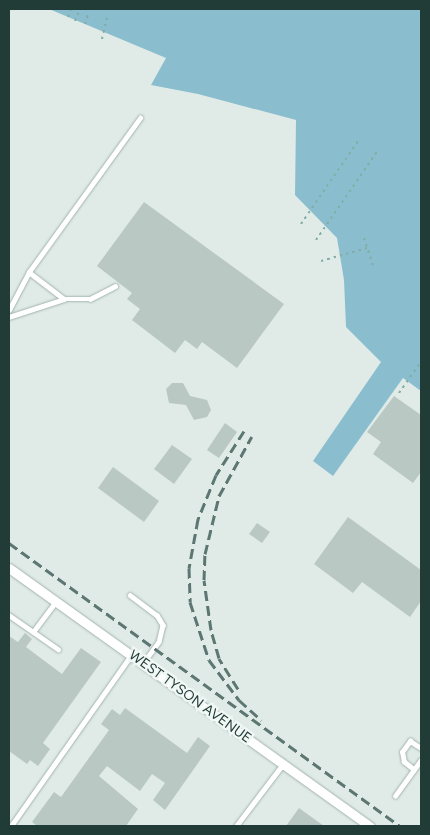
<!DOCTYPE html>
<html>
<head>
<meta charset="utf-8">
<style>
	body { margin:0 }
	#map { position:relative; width:430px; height:835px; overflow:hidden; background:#e0ebe7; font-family:Figtree,sans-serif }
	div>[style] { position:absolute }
	.water>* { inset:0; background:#8abecf }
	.building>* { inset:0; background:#b9c8c3 }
	.path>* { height:2px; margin-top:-1px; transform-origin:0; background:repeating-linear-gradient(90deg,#82ada4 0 2.5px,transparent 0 6.5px) }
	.roads { filter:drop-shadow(0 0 1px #a3b3ae) drop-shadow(0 0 1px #a3b3ae) }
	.lane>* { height:4.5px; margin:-2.25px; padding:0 2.25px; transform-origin:2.25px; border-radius:2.25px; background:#fff }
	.street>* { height:9px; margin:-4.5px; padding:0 4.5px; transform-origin:4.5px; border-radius:4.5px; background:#fff }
	.rail>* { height:3px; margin-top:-1.5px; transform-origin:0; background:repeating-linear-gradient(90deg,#5c7672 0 10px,transparent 0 15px) }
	span { translate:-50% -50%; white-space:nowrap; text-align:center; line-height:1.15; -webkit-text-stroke:4.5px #f1f7f5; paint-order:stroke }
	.street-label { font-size:14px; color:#213b36 }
	.frame { position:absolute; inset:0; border:10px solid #213b36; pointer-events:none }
</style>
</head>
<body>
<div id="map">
	<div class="water">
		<i style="clip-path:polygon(49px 9px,421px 9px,421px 391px,403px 378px,333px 476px,313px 461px,381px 362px,346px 327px,344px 280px,337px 238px,295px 195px,296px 120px,198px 94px,151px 85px,166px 58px)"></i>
	</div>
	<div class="building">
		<i style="clip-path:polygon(144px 202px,284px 304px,237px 368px,202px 342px,197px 349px,185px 340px,175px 353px,132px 320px,140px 309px,127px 299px,132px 293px,97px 266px)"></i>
		<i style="clip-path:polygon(172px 383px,183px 383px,190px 396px,207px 400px,211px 410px,207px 417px,194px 420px,186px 405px,169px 403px,166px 389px)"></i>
		<i style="clip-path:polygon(394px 396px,421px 415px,421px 472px,413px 483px,373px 454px,381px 442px,367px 432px)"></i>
		<i style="clip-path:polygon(225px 423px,237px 432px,219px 458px,207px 450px)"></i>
		<i style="clip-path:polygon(172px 445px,192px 459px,174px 484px,154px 469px)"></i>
		<i style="clip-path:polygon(113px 467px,159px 501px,144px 522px,98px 488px)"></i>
		<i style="clip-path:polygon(348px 517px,421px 570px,421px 601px,410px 617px,362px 582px,353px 593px,314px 564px)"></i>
		<i style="clip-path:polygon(257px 523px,270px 532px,262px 543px,249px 534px)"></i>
		<i style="clip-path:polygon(25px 633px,32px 639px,26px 647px,62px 674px,81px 648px,101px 662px,43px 743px,50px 749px,38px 766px,30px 760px,27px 764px,9px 751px,9px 636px,18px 642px)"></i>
		<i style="clip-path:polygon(125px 708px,187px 753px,198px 737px,210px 746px,165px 810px,153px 800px,165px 783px,152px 774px,140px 791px,107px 766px,99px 776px,138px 809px,126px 826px,37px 826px,32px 822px,54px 792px,61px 797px,109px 730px,101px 724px,112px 709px,120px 715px)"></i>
		<i style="clip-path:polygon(299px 808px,324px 826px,286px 826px)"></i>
	</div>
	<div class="path">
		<i style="left:68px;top:17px;width:9px;rotate:-69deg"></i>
		<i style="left:75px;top:21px;width:13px;rotate:-67deg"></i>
		<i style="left:85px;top:24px;width:13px;rotate:-72deg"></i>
		<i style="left:102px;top:39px;width:22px;rotate:-77deg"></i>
		<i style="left:301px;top:224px;width:104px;rotate:-55.5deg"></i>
		<i style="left:364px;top:238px;width:32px;rotate:72deg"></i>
		<i style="left:316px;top:240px;width:109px;rotate:-55.4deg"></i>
		<i style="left:321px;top:261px;width:48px;rotate:-15.8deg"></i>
		<i style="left:399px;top:393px;width:39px;rotate:-55deg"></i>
	</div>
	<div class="roads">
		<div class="lane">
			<i style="left:29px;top:272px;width:44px;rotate:37.6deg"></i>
			<i style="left:9px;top:310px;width:43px;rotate:-62.2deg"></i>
			<i style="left:29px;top:272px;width:190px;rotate:-54.2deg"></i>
			<i style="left:9px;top:317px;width:58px;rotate:-18.1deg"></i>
			<i style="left:64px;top:299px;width:26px"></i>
			<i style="left:90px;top:299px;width:28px;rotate:-27deg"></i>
			<i style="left:130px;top:595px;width:34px;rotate:37deg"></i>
			<i style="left:157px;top:615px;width:12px;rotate:59deg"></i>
			<i style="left:163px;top:625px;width:17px;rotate:103deg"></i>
			<i style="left:159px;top:642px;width:27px;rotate:126deg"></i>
			<i style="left:9px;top:615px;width:60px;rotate:34.8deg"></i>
			<i style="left:33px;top:632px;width:39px;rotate:-53deg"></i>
			<i style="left:414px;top:770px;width:13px;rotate:-141deg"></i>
			<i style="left:404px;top:762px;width:10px;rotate:-101deg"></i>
			<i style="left:402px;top:752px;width:14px;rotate:-54deg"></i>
			<i style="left:410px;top:741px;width:13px;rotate:32deg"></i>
			<i style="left:395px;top:796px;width:44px;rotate:-54.2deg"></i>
			<i style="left:11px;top:826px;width:209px;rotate:-54.9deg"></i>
			<i style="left:236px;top:826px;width:78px;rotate:-52.8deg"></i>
		</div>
		<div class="street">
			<i style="left:9px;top:568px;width:444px;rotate:35.6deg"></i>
		</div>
	</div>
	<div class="rail">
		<i style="left:244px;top:431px;width:52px;rotate:122.5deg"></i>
		<i style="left:216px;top:475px;width:48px;rotate:112.2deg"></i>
		<i style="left:198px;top:519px;width:50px;rotate:100.4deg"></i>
		<i style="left:189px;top:568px;width:34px;rotate:88deg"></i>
		<i style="left:190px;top:602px;width:61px;rotate:71.9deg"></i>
		<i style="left:209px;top:660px;width:50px;rotate:53.1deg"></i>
		<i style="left:239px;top:700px;width:30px;rotate:42deg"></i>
		<i style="left:9px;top:543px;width:483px;rotate:35.9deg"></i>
		<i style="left:238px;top:689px;width:36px;rotate:-122deg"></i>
		<i style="left:219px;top:658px;width:29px;rotate:-106deg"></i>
		<i style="left:211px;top:630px;width:50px;rotate:-98deg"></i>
		<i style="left:204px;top:580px;width:26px;rotate:-88deg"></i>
		<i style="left:205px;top:554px;width:60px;rotate:-76.4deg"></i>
		<i style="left:219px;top:496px;width:68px;rotate:-61.2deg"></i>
	</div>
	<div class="street-label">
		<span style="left:190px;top:697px;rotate:36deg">WEST TYSON AVENUE</span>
	</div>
	<div class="frame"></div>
</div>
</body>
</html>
